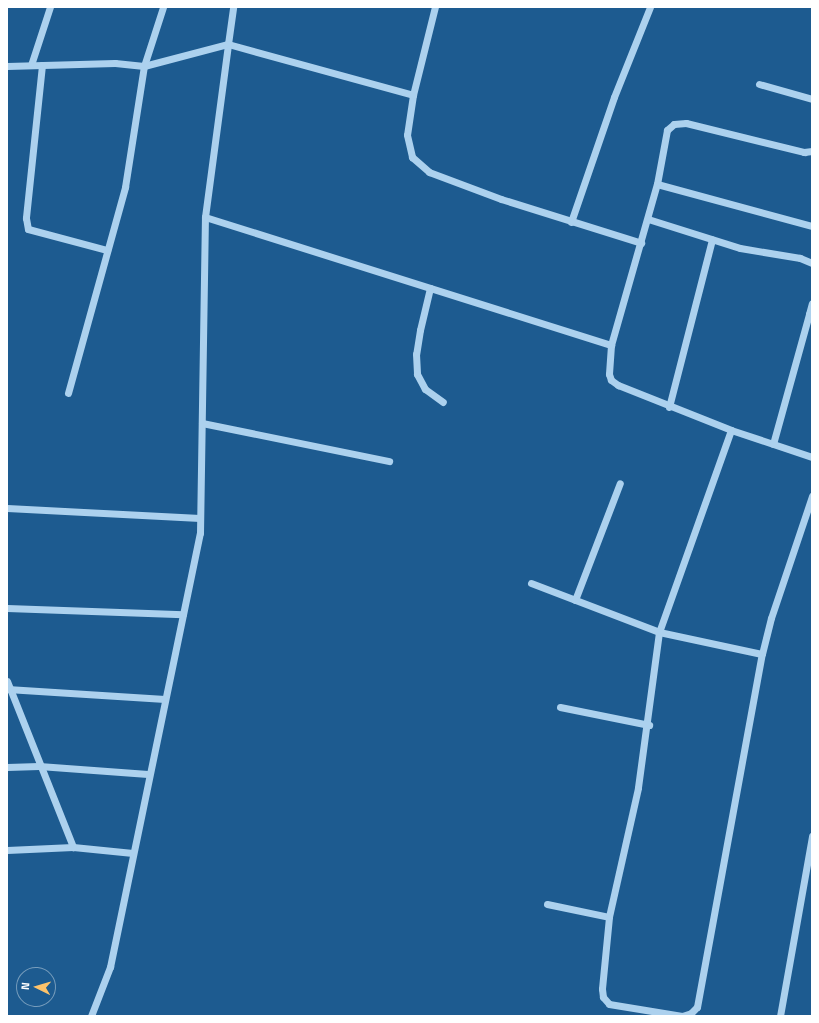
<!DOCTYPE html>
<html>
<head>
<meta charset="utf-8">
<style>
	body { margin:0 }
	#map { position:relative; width:819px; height:1023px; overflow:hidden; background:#1d5b90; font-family:"Titillium Web",sans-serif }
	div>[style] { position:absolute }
	.minor>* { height:7px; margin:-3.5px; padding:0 3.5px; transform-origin:3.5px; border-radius:3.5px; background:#acd1ee }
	span { translate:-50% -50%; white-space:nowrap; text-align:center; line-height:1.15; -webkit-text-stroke:3px #1d5b90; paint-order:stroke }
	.frame { position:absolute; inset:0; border:8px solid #fff; pointer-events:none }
	.north { position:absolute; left:16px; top:967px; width:40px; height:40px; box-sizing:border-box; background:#1d5b90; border:1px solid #779dbc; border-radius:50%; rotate:275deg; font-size:11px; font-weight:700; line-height:16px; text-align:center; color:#fff }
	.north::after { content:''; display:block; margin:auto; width:14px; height:18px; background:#fdc36b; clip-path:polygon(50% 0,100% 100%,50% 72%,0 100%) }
</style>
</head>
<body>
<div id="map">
	<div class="minor">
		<i style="left:31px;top:65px;width:61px;rotate:-71.9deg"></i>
		<i style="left:42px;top:65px;width:154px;rotate:96deg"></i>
		<i style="left:26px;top:218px;width:11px;rotate:80deg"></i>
		<i style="left:28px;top:229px;width:82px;rotate:14.9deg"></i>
		<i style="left:7px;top:66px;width:108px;rotate:-1.6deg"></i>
		<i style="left:115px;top:63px;width:29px;rotate:6deg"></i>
		<i style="left:144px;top:66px;width:87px;rotate:-14.7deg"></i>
		<i style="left:228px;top:44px;width:37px;rotate:-82deg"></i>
		<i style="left:759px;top:84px;width:55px;rotate:15.8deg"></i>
		<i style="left:413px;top:95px;width:40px;rotate:98.5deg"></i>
		<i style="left:407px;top:135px;width:23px;rotate:77deg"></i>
		<i style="left:412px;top:157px;width:23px;rotate:41deg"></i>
		<i style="left:429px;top:172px;width:77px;rotate:20.6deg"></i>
		<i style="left:501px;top:199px;width:147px;rotate:17.4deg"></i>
		<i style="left:657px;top:184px;width:161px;rotate:15.2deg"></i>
		<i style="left:205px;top:217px;width:426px;rotate:17.5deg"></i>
		<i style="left:611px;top:345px;width:29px;rotate:94deg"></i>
		<i style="left:609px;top:374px;width:6px;rotate:72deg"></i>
		<i style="left:611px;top:380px;width:9px;rotate:36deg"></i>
		<i style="left:618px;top:385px;width:122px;rotate:21.7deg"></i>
		<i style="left:731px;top:430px;width:85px;rotate:18.4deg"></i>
		<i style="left:648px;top:219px;width:96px;rotate:17.5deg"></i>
		<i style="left:740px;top:248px;width:61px;rotate:9.5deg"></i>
		<i style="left:800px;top:258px;width:13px;rotate:23deg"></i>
		<i style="left:571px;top:222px;width:132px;rotate:-71deg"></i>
		<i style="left:614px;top:97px;width:97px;rotate:-68.2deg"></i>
		<i style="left:430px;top:288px;width:43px;rotate:103.4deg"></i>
		<i style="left:420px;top:330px;width:24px;rotate:99deg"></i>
		<i style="left:416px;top:354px;width:20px;rotate:87deg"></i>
		<i style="left:417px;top:374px;width:17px;rotate:62deg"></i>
		<i style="left:425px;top:389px;width:22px;rotate:36deg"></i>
		<i style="left:809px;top:314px;width:11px;rotate:-75deg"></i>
		<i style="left:611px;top:345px;width:167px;rotate:-74.1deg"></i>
		<i style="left:657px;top:184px;width:55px;rotate:-79.5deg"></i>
		<i style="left:667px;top:130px;width:9px;rotate:-41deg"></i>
		<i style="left:674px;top:124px;width:12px;rotate:-5deg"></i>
		<i style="left:686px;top:123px;width:122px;rotate:13.8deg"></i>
		<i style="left:804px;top:152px;width:8px;rotate:-7deg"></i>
		<i style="left:68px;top:393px;width:214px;rotate:-74.5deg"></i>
		<i style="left:125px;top:187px;width:122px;rotate:-81.1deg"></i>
		<i style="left:144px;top:66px;width:62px;rotate:-72.1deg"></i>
		<i style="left:669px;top:407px;width:173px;rotate:-75.6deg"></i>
		<i style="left:202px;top:423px;width:191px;rotate:11.5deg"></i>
		<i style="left:731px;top:430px;width:214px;rotate:109.6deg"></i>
		<i style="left:659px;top:632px;width:157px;rotate:97.7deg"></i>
		<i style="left:638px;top:788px;width:132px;rotate:102.7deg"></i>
		<i style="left:609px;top:917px;width:72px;rotate:95.6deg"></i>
		<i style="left:602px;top:989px;width:8px;rotate:83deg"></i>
		<i style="left:603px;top:997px;width:9px;rotate:49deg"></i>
		<i style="left:609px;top:1004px;width:74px;rotate:9.3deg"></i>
		<i style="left:682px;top:1016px;width:9px;rotate:-18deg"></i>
		<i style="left:691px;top:1013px;width:8px;rotate:-45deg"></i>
		<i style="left:697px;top:1007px;width:359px;rotate:-79.6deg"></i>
		<i style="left:762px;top:654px;width:37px;rotate:-76deg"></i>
		<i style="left:771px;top:618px;width:129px;rotate:-71.4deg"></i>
		<i style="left:773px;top:444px;width:135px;rotate:-74.5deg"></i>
		<i style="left:809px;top:314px;width:3px;rotate:18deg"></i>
		<i style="left:7px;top:508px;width:193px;rotate:3deg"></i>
		<i style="left:531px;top:583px;width:137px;rotate:20.9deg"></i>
		<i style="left:659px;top:632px;width:105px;rotate:12.1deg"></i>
		<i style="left:575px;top:600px;width:125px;rotate:-69deg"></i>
		<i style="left:7px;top:608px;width:176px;rotate:2deg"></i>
		<i style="left:7px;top:681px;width:179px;rotate:68.3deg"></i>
		<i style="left:73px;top:847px;width:60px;rotate:5.7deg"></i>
		<i style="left:7px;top:689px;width:158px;rotate:3.6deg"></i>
		<i style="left:560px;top:707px;width:91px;rotate:11.4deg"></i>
		<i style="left:7px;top:767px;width:32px;rotate:-2deg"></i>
		<i style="left:39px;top:766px;width:109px;rotate:4.2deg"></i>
		<i style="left:7px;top:850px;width:66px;rotate:-2.6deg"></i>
		<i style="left:547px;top:904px;width:63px;rotate:11.8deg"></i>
		<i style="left:91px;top:1016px;width:53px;rotate:-68.8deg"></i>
		<i style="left:110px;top:967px;width:443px;rotate:-78.3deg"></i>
		<i style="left:200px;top:533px;width:316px;rotate:-89.1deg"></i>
		<i style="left:205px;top:217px;width:175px;rotate:-82.4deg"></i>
		<i style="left:228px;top:44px;width:192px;rotate:15.4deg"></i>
		<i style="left:413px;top:95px;width:91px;rotate:-76deg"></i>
		<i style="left:780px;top:1016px;width:183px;rotate:-79.9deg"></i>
	</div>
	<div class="frame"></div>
	<div class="north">N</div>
</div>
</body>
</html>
